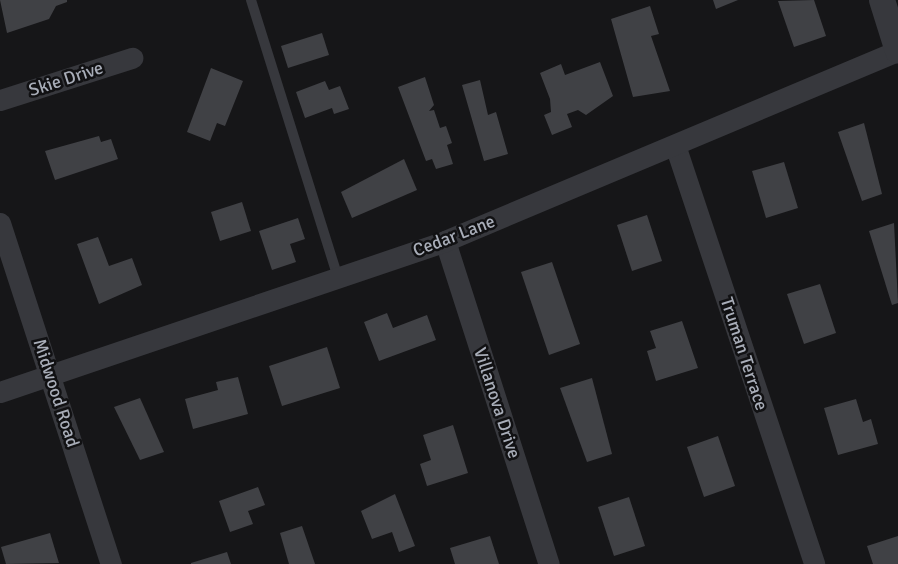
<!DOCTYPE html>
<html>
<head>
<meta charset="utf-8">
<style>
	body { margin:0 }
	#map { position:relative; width:898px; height:564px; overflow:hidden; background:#161618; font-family:Signika,sans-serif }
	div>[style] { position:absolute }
	.building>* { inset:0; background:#404145 }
	.service>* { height:10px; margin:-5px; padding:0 5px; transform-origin:5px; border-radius:5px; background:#37383d }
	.minor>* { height:21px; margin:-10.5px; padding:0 10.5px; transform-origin:10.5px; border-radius:10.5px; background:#37383d }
	.tertiary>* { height:26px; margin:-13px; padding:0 13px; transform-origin:13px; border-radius:13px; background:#37383d }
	span { translate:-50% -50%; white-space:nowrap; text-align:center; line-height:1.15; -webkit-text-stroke:5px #111113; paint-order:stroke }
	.street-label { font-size:18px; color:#a8adb8 }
</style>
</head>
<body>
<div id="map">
	<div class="building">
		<i style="clip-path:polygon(0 0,67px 0,67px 2px,56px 6px,49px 19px,7px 33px)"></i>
		<i style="clip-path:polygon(713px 0,738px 0,716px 9px)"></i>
		<i style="clip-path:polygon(814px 0,826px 36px,794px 47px,778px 1px)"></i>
		<i style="clip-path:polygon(650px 6px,659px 34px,651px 36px,670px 91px,633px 97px,611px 19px)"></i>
		<i style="clip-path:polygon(322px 33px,329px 55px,288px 68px,281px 46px)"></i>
		<i style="clip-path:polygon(600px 62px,613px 96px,586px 115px,578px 110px,567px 114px,572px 127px,552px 135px,544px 115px,551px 112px,550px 99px,540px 73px,561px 64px,565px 75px)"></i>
		<i style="clip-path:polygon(211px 68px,243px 81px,225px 126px,217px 123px,210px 141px,187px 132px)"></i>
		<i style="clip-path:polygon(425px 77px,434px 105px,429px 111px,434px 110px,440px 128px,446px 126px,452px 143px,447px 145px,453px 164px,436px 169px,432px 159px,426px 161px,398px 87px)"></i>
		<i style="clip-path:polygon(480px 80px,488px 115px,496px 112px,508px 154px,484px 161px,462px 85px)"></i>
		<i style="clip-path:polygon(325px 81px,329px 90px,340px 86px,349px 109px,334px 114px,332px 108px,305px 118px,296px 92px)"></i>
		<i style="clip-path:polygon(864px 123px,882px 194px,862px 201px,838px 132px)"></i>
		<i style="clip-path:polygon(99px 136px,101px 142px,111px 139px,118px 159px,55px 180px,45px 151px)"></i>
		<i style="clip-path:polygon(404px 159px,417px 190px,352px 218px,341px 192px)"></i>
		<i style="clip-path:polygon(784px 162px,798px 208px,766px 218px,752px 171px)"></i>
		<i style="clip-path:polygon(242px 202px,251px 231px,220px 241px,211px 212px)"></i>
		<i style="clip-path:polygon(647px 215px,662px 261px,632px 271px,617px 225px)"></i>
		<i style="clip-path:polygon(298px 218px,305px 239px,290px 244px,296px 262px,272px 270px,259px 231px)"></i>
		<i style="clip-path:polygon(894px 223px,898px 303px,892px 305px,869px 231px)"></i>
		<i style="clip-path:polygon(98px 237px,109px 266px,132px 258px,142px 285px,99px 304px,77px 244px)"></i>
		<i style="clip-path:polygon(552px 262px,580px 344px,549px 355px,521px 272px)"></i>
		<i style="clip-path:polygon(820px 284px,836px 333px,804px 344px,787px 294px)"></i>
		<i style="clip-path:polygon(387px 313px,393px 328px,427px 315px,436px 340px,379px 361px,364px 322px)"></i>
		<i style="clip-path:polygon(682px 321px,698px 368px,656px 381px,647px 351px,656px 348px,650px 331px)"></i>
		<i style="clip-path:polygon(327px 347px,340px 388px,282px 406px,269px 366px)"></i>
		<i style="clip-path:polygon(238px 377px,248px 414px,193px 429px,185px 399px,218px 390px,216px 382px)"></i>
		<i style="clip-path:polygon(592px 378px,612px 454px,587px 462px,560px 388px)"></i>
		<i style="clip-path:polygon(140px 398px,164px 452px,140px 460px,114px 407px)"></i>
		<i style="clip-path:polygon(856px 399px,863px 422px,871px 419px,878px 444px,838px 455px,824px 408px)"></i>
		<i style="clip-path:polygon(453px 425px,468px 473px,427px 486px,420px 464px,431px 460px,423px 435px)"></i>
		<i style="clip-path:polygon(718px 436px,735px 486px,704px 497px,687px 447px)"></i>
		<i style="clip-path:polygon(258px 487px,265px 505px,248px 511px,253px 524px,230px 532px,219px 501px)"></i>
		<i style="clip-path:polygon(395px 494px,415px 546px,399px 552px,392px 532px,372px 539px,361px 511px)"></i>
		<i style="clip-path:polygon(629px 497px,645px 546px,614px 556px,598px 507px)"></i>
		<i style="clip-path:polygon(302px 526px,315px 564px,289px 564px,280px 533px)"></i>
		<i style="clip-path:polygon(50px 533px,59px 563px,6px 564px,1px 547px)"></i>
		<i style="clip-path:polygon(490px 536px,499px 564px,455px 564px,450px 548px)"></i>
		<i style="clip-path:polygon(898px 536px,898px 564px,873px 564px,867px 546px)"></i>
		<i style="clip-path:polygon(227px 552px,231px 564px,191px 564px,191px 563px)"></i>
	</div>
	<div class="service">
		<i style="left:251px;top:0;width:290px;rotate:72.6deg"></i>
	</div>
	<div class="minor">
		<i style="left:0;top:100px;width:139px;rotate:-17.7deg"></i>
		<i style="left:675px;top:145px;width:441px;rotate:71.6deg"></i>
		<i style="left:0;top:223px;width:359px;rotate:72deg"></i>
		<i style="left:445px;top:241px;width:339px;rotate:72.2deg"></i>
		<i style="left:0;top:392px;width:470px;rotate:-18.7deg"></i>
		<i style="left:445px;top:241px;width:491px;rotate:-22.8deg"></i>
	</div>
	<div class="tertiary">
		<i style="left:882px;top:0;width:53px;rotate:72.6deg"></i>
	</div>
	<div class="street-label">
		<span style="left:66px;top:79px;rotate:-18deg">Skie Drive</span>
		<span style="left:454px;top:236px;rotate:-21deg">Cedar Lane</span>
		<span style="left:744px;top:354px;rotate:72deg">Truman Terrace</span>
		<span style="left:56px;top:393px;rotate:72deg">Midwood Road</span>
		<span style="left:497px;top:403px;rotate:72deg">Villanova Drive</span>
	</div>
</div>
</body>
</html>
